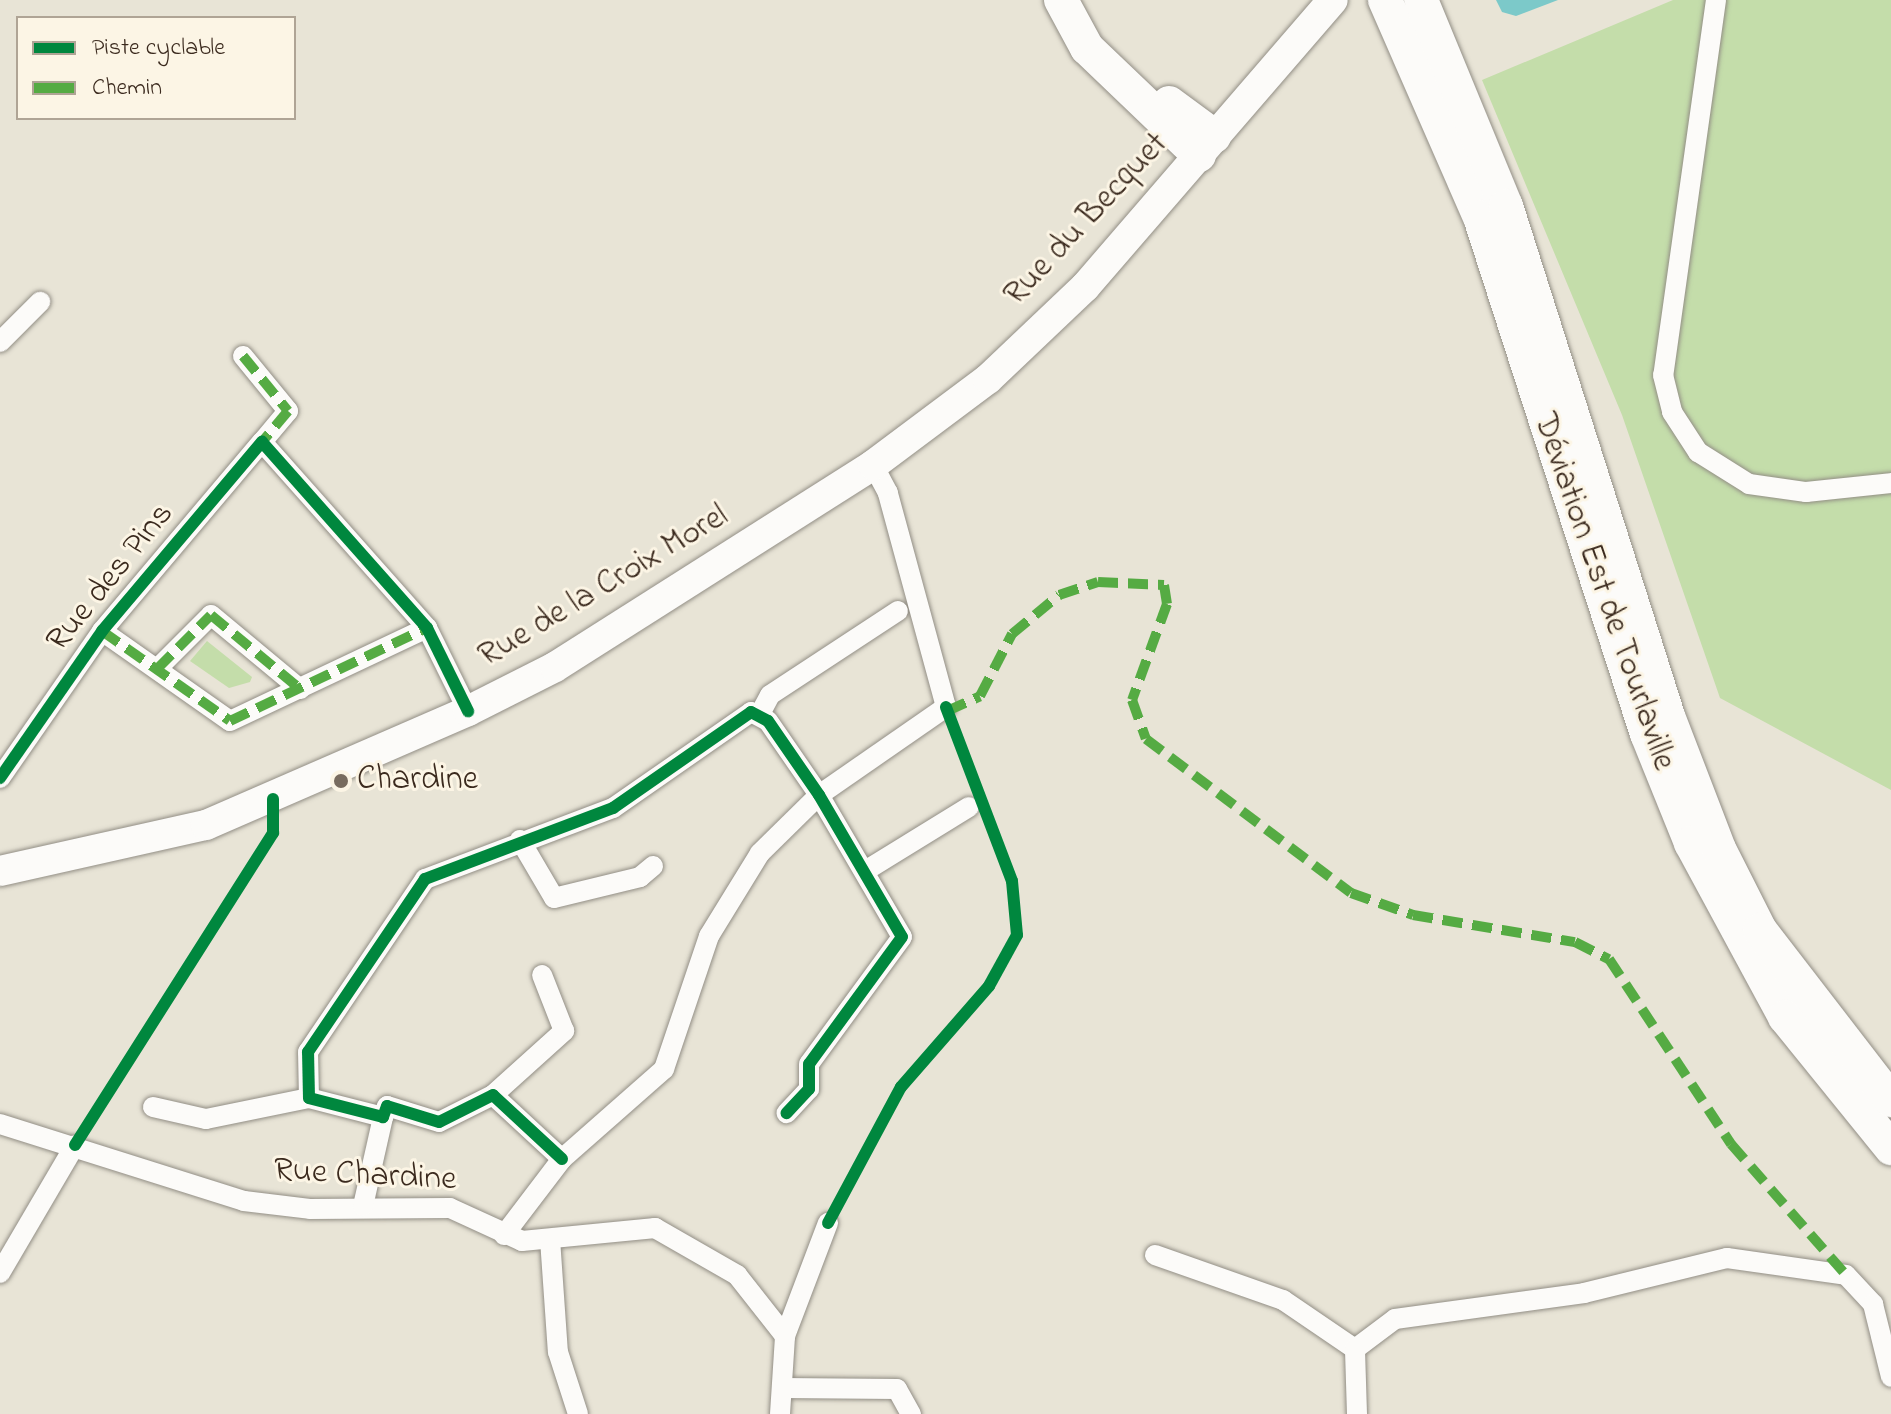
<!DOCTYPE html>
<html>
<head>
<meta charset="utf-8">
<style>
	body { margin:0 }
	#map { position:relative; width:1891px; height:1414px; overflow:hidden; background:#e8e4d6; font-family:"Indie Flower",sans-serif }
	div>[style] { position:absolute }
	.green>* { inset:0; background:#c4ddaa }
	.water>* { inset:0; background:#7cc9c9 }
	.roads { filter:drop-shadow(0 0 2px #928e85) drop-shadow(0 0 2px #928e85) }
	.minor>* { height:20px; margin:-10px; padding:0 10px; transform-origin:10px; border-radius:10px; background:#fcfbf9 }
	.secondary>* { height:30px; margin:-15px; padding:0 15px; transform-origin:15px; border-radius:15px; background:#fcfbf9 }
	.trunk>* { height:34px; margin:-17px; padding:0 17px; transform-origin:17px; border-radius:17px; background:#fcfbf9 }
	.quiet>* { height:10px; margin-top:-5px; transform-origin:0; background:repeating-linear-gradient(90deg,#55ab43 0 20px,transparent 0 30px) }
	.cycleway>* { height:12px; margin:-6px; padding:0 6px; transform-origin:6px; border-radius:6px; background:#00873e }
	.dots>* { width:22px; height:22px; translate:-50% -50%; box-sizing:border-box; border:4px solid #fcf5e5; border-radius:50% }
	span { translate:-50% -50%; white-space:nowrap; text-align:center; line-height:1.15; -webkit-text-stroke:6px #fcf5e5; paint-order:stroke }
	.street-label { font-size:34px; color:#3b2a1e }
	.poi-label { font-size:34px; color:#3b2a1e }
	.left { translate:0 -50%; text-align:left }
	.legend { position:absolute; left:16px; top:16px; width:280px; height:104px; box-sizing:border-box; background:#fcf5e5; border:2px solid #afa495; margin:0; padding:10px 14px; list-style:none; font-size:24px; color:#3b2a1e }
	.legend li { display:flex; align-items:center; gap:16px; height:40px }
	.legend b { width:40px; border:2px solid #afa495 }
</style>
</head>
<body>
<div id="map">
	<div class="green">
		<i style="clip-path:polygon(1673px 0,1891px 0,1891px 790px,1720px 698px,1622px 415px,1482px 80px)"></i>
		<i style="clip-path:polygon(207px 641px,252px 677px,250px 682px,229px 688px,190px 661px)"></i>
	</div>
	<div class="water">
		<i style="clip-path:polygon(1496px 0,1558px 0,1516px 16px,1502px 12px)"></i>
	</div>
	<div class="roads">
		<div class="minor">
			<i style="left:1716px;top:0;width:379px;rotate:98deg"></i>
			<i style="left:1663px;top:375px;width:38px;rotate:76deg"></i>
			<i style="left:1672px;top:412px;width:48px;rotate:57deg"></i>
			<i style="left:1698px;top:452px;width:60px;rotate:32.1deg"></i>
			<i style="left:1749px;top:484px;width:58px;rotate:8deg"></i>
			<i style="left:1806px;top:492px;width:85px;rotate:-6deg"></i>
			<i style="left:0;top:342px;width:57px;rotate:-45deg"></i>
			<i style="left:243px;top:356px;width:71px;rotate:50.7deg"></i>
			<i style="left:288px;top:411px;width:40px;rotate:130deg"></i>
			<i style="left:102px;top:631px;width:156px;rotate:35.1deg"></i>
			<i style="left:230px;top:721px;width:218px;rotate:-25.3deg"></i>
			<i style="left:157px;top:669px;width:76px;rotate:-45deg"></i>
			<i style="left:211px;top:615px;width:116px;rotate:39.7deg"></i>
			<i style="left:761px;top:712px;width:19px;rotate:-62deg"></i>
			<i style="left:770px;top:695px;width:153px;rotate:-33.3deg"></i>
			<i style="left:0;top:778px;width:179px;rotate:-55.2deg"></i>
			<i style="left:102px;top:631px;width:248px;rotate:-49.8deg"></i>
			<i style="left:262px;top:442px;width:249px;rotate:48.4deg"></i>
			<i style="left:427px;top:628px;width:93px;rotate:63.7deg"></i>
			<i style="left:520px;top:840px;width:67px;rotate:59.6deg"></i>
			<i style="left:554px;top:898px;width:89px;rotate:-13.7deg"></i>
			<i style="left:640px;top:877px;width:17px;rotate:-40deg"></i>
			<i style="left:865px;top:871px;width:122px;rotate:-31.6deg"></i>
			<i style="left:493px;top:1095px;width:96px;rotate:-42deg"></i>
			<i style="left:564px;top:1031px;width:60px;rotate:-111.4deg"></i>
			<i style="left:153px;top:1107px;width:54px;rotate:12.8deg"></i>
			<i style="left:206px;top:1119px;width:105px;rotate:-11.5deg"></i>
			<i style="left:0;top:1124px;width:256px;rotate:17.5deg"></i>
			<i style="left:244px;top:1201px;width:66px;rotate:6.9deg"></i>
			<i style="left:310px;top:1209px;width:140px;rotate:-0.4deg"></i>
			<i style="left:450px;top:1208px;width:79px;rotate:24.6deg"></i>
			<i style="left:522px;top:1241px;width:134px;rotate:-5.6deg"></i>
			<i style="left:655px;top:1228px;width:95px;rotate:29.8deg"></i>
			<i style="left:737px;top:1275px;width:78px;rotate:51.8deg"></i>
			<i style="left:562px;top:1159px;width:94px;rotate:-137.2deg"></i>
			<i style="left:493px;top:1095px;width:60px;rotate:153.4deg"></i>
			<i style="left:439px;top:1122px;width:54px;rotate:-162.9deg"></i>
			<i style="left:387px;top:1106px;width:12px;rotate:110deg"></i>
			<i style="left:383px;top:1117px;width:76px;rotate:-165.6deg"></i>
			<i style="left:309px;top:1098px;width:46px;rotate:-91.2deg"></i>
			<i style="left:308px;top:1052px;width:209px;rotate:-55.9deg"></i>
			<i style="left:425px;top:879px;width:201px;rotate:-20.7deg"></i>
			<i style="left:613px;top:808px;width:168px;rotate:-34.8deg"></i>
			<i style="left:751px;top:712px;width:19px;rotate:28deg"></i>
			<i style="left:768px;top:721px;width:90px;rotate:55.4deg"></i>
			<i style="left:819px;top:795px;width:164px;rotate:59.7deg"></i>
			<i style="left:902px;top:937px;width:157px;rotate:126.2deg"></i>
			<i style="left:809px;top:1064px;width:25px;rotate:90deg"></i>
			<i style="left:809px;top:1089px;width:33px;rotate:133deg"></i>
			<i style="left:363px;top:1206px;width:91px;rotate:-77.3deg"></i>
			<i style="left:504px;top:1235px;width:96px;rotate:-52.7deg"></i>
			<i style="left:562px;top:1159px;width:136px;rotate:-41.4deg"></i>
			<i style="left:664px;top:1069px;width:140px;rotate:-71.3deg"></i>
			<i style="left:709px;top:936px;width:97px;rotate:-58.4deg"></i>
			<i style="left:760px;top:853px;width:83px;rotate:-44.5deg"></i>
			<i style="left:819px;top:795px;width:155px;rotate:-34.7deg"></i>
			<i style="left:946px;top:707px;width:222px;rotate:-105.2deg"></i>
			<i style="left:888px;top:493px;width:32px;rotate:-118deg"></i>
			<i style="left:550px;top:1239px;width:113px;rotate:86deg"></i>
			<i style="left:558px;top:1352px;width:65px;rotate:72.1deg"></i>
			<i style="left:1155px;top:1255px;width:136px;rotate:19.4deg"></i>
			<i style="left:1283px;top:1300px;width:87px;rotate:34.2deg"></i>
			<i style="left:0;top:1273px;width:148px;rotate:-59.6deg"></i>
			<i style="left:782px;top:1388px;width:115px;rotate:0.5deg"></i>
			<i style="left:897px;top:1389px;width:29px;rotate:61deg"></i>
			<i style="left:780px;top:1414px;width:78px;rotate:-86.3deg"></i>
			<i style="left:785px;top:1336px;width:121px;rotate:-69.2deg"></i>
			<i style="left:1357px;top:1414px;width:65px;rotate:-91.8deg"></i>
			<i style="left:1355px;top:1349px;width:50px;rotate:-36.9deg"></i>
			<i style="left:1395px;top:1319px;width:191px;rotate:-7.8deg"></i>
			<i style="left:1584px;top:1293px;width:147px;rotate:-13.8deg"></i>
			<i style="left:1727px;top:1258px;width:120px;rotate:8.1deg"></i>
			<i style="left:1846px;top:1275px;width:40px;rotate:47deg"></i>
			<i style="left:1873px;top:1304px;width:75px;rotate:76.1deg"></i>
		</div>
		<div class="secondary">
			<i style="left:0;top:871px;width:211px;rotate:-12.6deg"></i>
			<i style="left:206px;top:825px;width:286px;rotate:-23.5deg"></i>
			<i style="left:468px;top:711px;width:97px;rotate:-26.8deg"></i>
			<i style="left:555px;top:667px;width:377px;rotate:-32.4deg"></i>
			<i style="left:873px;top:465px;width:144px;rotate:-36.8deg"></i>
			<i style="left:988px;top:379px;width:134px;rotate:-43.5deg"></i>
			<i style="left:1085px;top:287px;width:379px;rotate:-49.2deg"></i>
		</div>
		<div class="trunk">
			<i style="left:1061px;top:0;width:55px;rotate:61.6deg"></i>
			<i style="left:1087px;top:48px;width:155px;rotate:43.7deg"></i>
			<i style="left:1385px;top:0;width:237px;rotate:66.4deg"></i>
			<i style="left:1480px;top:217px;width:543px;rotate:72.1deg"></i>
			<i style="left:1647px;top:734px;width:118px;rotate:68deg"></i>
			<i style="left:1691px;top:843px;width:198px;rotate:61.6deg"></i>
			<i style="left:1785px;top:1017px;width:169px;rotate:51deg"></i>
			<i style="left:1421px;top:0;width:223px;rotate:67.6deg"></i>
			<i style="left:1506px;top:206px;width:535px;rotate:72.38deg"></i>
			<i style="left:1668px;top:716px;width:142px;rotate:69deg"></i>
			<i style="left:1719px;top:849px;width:91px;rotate:63.2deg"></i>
			<i style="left:1760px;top:930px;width:215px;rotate:52.4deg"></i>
			<i style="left:1169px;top:103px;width:56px;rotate:36.3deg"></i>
		</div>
	</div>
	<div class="quiet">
		<i style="left:243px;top:356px;width:71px;rotate:50.7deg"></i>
		<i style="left:288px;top:411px;width:40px;rotate:130deg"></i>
		<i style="left:102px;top:631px;width:156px;rotate:35.1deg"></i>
		<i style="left:230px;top:721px;width:218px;rotate:-25.3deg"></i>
		<i style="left:157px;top:669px;width:76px;rotate:-45deg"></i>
		<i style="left:211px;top:615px;width:116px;rotate:39.7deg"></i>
		<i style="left:947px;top:711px;width:36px;rotate:-24deg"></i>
		<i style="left:980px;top:696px;width:70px;rotate:-62.7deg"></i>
		<i style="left:1012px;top:634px;width:61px;rotate:-39.7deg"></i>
		<i style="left:1059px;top:595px;width:41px;rotate:-18.4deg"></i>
		<i style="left:1098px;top:582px;width:66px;rotate:2.6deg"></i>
		<i style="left:1164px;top:585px;width:19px;rotate:81deg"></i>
		<i style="left:1167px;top:604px;width:102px;rotate:110deg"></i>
		<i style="left:1132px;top:700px;width:41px;rotate:70.3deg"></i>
		<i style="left:1146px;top:739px;width:256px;rotate:36.9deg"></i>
		<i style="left:1351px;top:893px;width:66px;rotate:19.5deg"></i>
		<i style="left:1413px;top:915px;width:164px;rotate:9.5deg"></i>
		<i style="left:1575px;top:942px;width:38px;rotate:27deg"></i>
		<i style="left:1609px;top:959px;width:222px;rotate:56.6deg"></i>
		<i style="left:1731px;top:1144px;width:174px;rotate:48.7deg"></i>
	</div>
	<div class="cycleway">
		<i style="left:0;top:778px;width:179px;rotate:-55.2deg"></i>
		<i style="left:102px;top:631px;width:248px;rotate:-49.8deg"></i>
		<i style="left:262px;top:442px;width:249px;rotate:48.4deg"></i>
		<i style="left:427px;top:628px;width:93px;rotate:63.7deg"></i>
		<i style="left:75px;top:1145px;width:370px;rotate:-57.6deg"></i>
		<i style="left:273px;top:833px;width:34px;rotate:-90deg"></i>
		<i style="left:562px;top:1159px;width:94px;rotate:-137.2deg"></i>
		<i style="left:493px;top:1095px;width:60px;rotate:153.4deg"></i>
		<i style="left:439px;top:1122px;width:54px;rotate:-162.9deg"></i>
		<i style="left:387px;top:1106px;width:12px;rotate:110deg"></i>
		<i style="left:383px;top:1117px;width:76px;rotate:-165.6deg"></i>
		<i style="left:309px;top:1098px;width:46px;rotate:-91.2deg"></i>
		<i style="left:308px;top:1052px;width:209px;rotate:-55.9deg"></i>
		<i style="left:425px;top:879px;width:201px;rotate:-20.7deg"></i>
		<i style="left:613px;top:808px;width:168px;rotate:-34.8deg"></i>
		<i style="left:751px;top:712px;width:19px;rotate:28deg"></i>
		<i style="left:768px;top:721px;width:90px;rotate:55.4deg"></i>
		<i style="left:819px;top:795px;width:164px;rotate:59.7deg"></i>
		<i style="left:902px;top:937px;width:157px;rotate:126.2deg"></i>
		<i style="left:809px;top:1064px;width:25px;rotate:90deg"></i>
		<i style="left:809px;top:1089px;width:33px;rotate:133deg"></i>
		<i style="left:828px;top:1223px;width:154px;rotate:-61.8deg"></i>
		<i style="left:901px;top:1087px;width:134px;rotate:-48.9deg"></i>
		<i style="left:989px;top:986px;width:58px;rotate:-61.2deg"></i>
		<i style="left:1017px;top:935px;width:54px;rotate:-95.3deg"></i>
		<i style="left:1012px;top:881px;width:186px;rotate:-110.8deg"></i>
	</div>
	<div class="dots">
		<i style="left:341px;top:781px;background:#786b5e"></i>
	</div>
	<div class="street-label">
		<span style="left:1087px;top:220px;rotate:-47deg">Rue du Becquet</span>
		<span style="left:111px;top:578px;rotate:-51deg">Rue des Pins</span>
		<span style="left:604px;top:587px;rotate:-31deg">Rue de la Croix Morel</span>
		<span style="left:1603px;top:592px;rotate:71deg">Déviation Est de Tourlaville</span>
		<span style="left:365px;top:1176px;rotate:3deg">Rue Chardine</span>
	</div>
	<div class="poi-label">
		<span class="left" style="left:357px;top:781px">Chardine</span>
	</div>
	<ul class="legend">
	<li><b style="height:10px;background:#00873e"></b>Piste cyclable</li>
	<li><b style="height:10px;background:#55ab43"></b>Chemin</li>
	</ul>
</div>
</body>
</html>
